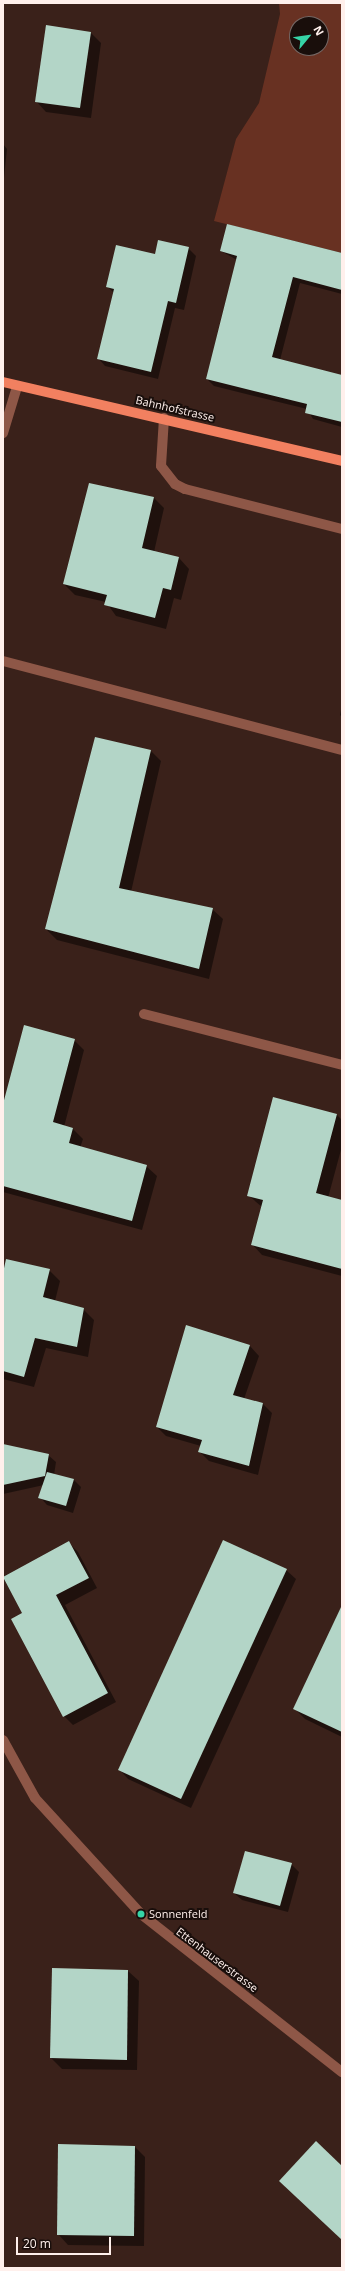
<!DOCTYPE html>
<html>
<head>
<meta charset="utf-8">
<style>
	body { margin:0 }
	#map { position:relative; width:345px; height:2271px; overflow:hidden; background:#3a211a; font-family:"Open Sans",sans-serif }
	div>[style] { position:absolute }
	.green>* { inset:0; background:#683122 }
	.shadow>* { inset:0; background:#0007 }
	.building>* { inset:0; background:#b3d5c7 }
	.minor>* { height:10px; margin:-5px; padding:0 5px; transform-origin:5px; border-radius:5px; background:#8e5747 }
	.major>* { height:10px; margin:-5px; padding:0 5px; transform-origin:5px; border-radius:5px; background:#f28060 }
	.dots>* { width:11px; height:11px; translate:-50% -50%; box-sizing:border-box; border:2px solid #190e0b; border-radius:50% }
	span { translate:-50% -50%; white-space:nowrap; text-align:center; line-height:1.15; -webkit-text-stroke:4px #190e0b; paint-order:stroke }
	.street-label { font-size:11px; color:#fff0ec }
	.poi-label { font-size:11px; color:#fff0ec }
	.left { translate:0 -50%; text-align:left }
	.frame { position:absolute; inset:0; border:4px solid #fff0ec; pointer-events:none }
	.north { position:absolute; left:289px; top:16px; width:40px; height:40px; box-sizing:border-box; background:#190e0b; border:1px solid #756865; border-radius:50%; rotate:61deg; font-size:11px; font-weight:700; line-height:16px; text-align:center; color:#fff0ec }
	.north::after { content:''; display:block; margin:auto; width:14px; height:18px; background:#36d4a7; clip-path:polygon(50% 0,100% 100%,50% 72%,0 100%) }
	.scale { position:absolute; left:16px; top:2237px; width:95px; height:18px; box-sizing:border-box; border:2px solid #fff0ec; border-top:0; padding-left:5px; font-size:12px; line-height:14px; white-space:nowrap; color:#fff0ec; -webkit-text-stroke:3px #190e0b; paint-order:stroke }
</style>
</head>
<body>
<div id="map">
	<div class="green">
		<i style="clip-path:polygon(evenodd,279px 3px,342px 3px,342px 253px,214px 221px,236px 139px,259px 103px,280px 14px,279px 3px,297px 24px,321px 24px,321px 48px,297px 48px,297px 24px)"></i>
	</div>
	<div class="shadow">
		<i style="clip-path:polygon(91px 33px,101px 43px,91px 118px,46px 112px,36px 101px)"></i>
		<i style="clip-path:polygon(3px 144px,7px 149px,3px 187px)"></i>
		<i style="clip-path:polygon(188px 248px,196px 256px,184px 310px,175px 308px,158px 379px,105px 366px,98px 358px,114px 293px,107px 286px)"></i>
		<i style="clip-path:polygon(221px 251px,342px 254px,342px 294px,300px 283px,280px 360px,342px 376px,342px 427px,313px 419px,307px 409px,214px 386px,207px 379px,237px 260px)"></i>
		<i style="clip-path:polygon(154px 498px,164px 508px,154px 552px,179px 558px,189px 569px,181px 600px,174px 598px,166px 629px,116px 616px,106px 602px,75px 595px,64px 584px)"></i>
		<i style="clip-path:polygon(342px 705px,342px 717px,340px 715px)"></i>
		<i style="clip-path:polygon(151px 751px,161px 761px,131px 892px,212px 909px,223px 919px,209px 979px,57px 940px,46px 929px)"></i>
		<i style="clip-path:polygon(74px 1040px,84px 1050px,64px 1127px,73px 1129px,83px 1139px,80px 1148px,146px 1166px,157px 1176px,142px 1230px,3px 1192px,3px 1108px)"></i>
		<i style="clip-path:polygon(274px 1098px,337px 1115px,342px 1120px,342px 1146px,328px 1198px,342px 1201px,342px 1276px,262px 1255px,252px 1244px,262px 1207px,248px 1195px)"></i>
		<i style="clip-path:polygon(49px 1270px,60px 1281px,55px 1301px,83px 1309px,94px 1320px,88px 1357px,46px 1348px,34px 1387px,3px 1379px,3px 1278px)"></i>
		<i style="clip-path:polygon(186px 1327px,250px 1346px,259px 1356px,244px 1399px,263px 1404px,272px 1413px,258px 1475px,209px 1461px,200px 1452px,201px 1446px,166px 1436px,157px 1427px)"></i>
		<i style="clip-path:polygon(3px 1445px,48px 1455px,56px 1462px,54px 1475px,74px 1480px,81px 1487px,73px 1513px,47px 1505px,40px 1497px,44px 1485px,3px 1494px)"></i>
		<i style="clip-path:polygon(69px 1543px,78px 1552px,97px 1588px,65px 1605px,116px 1702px,73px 1725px,64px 1716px,23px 1614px)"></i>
		<i style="clip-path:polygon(286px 1570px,296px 1579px,191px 1808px,128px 1779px,119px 1769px)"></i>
		<i style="clip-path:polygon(342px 1607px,342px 1737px,305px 1719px,295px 1709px)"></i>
		<i style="clip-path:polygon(3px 1853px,4px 1854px,3px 1913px)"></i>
		<i style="clip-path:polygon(291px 1864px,299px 1872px,288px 1912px,242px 1900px,234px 1893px)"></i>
		<i style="clip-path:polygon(128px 1971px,139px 1981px,137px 2070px,62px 2069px,51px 2058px)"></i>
		<i style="clip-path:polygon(135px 2147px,145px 2157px,144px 2246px,68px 2245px,58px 2234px)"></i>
	</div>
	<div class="building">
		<i style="clip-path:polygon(46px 25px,91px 32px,80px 108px,35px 102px)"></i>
		<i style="clip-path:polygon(227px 224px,342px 253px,342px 290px,293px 277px,272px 357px,342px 375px,342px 422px,305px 413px,307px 404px,206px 379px,237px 256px,220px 251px)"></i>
		<i style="clip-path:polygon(158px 240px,189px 247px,176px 303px,168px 301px,151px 372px,97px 359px,114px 289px,106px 287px,116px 245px,155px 254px)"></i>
		<i style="clip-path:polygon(89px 483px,154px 497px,142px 548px,179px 557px,171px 590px,163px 588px,155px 618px,104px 605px,107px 595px,63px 584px)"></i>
		<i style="clip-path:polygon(95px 737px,151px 750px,119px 888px,213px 908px,199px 969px,45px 929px)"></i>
		<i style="clip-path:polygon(24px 1025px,75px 1039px,53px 1122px,73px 1128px,69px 1143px,147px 1165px,132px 1221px,3px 1186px,3px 1104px)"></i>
		<i style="clip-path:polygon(273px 1097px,337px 1114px,316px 1193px,342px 1200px,342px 1269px,251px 1245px,263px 1200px,247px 1196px)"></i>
		<i style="clip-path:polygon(6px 1259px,50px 1269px,43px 1297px,84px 1308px,77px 1347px,35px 1338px,24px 1377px,3px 1371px,3px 1273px)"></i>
		<i style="clip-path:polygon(186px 1325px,250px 1345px,233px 1395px,263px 1403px,249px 1466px,198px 1452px,202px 1440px,156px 1427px)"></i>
		<i style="clip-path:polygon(3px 1444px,49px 1454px,45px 1476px,3px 1485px)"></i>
		<i style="clip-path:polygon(47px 1472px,74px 1479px,66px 1506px,38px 1498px)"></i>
		<i style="clip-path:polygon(223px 1540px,287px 1569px,181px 1799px,118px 1770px)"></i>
		<i style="clip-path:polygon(69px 1541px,89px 1578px,56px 1595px,108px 1693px,63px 1717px,11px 1619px,22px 1613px,3px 1577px)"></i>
		<i style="clip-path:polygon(342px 1605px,342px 1732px,293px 1709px)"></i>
		<i style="clip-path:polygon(245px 1851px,292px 1863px,280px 1906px,233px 1893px)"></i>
		<i style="clip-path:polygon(52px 1968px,128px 1970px,127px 2060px,50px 2058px)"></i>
		<i style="clip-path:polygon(316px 2141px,342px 2166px,342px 2240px,279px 2181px)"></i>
		<i style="clip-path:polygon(58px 2144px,135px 2146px,134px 2236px,57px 2235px)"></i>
	</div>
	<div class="minor">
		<i style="left:164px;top:418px;width:48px;rotate:93.6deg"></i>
		<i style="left:161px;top:466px;width:23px;rotate:52deg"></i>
		<i style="left:175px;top:484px;width:11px;rotate:27deg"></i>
		<i style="left:185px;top:489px;width:162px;rotate:14.3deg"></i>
		<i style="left:3px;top:433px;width:48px;rotate:-73.1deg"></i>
		<i style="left:3px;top:661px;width:350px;rotate:14.7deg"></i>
		<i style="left:144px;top:1014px;width:204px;rotate:14.4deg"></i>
		<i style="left:3px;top:1740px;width:66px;rotate:61.1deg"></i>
		<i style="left:35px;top:1798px;width:157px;rotate:47.6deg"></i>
		<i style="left:141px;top:1914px;width:256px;rotate:38.2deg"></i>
	</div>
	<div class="major">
		<i style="left:3px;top:382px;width:348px;rotate:13.1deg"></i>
	</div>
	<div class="dots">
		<i style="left:141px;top:1914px;background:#36d4a7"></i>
	</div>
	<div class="street-label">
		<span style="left:175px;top:409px;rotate:13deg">Bahnhofstrasse</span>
		<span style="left:217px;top:1960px;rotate:37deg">Ettenhauserstrasse</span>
	</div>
	<div class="poi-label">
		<span class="left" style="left:149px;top:1914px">Sonnenfeld</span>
	</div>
	<div class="frame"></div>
	<div class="north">N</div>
	<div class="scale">20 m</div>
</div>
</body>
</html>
